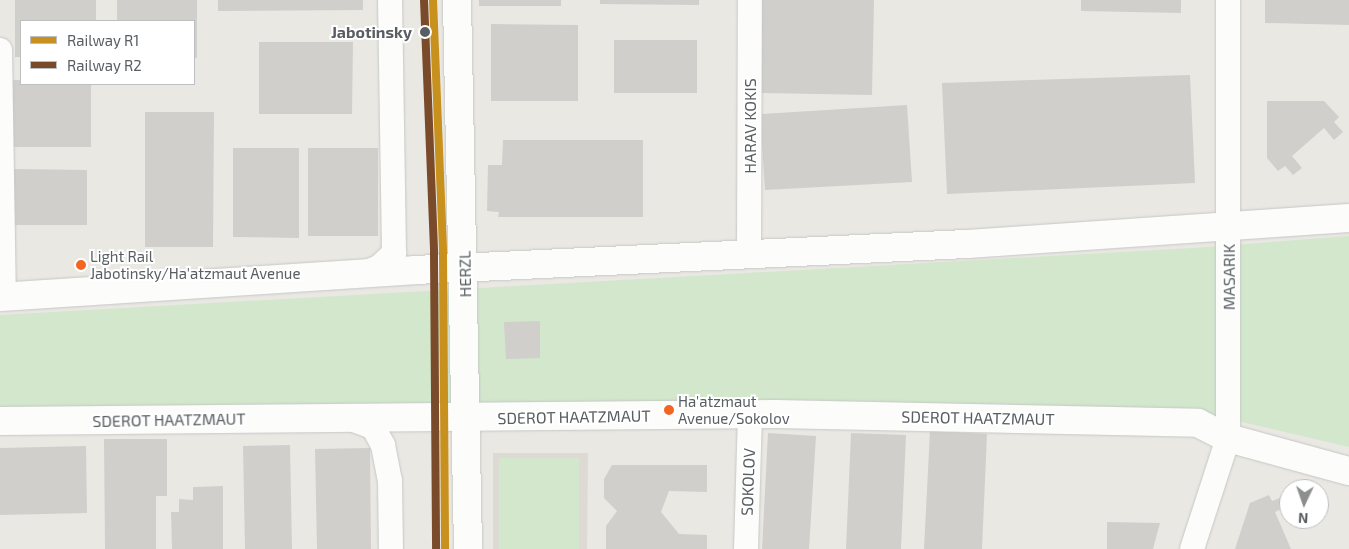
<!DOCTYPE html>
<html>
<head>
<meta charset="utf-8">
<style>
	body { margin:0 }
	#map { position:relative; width:1349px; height:549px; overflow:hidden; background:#eae8e3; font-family:"Exo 2",sans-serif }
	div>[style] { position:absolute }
	.education>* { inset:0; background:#dddad3 }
	.green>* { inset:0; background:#d2e7cc }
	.building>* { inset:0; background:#d0cfcc }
	.roads { filter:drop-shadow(0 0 1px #c6c7c6) drop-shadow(0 0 1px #c6c7c6) }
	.street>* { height:24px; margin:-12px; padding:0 12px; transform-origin:12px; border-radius:12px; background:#fcfcfb }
	.secondary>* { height:28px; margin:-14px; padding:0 14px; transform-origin:14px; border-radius:14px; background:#fcfcfb }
	.rail-1>* { height:8px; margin:-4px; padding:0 4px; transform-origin:4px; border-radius:4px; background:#c8901d }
	.rail-2>* { height:8px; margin:-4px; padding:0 4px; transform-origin:4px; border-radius:4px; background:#7a4b2a }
	.dots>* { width:14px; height:14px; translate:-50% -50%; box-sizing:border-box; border:2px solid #fff; border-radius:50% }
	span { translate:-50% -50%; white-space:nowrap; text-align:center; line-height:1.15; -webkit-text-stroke:4px #fff; paint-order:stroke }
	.bus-label { font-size:15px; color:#595e62 }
	.left { translate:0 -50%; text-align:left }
	.stop-label { font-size:16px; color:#595e62; font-weight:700 }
	.right { translate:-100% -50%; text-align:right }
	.street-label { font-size:16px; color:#595e62 }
	.legend { position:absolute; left:20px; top:20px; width:175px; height:65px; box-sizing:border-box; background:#fff; border:1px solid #bdbfc0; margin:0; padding:6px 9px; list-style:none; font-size:15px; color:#595e62 }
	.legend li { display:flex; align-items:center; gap:10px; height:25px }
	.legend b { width:25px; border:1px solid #bdbfc0 }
	.north { position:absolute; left:1279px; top:479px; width:50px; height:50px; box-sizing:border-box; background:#fff; border:1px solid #bdbfc0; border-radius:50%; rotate:183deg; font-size:14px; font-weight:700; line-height:20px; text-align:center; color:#595e62 }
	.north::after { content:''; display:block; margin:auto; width:18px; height:22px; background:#8c8e8f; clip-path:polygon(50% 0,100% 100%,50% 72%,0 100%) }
</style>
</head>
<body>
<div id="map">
	<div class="education">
		<i style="clip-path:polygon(493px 453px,588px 453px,587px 549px,493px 549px)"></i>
	</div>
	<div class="green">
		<i style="clip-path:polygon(1349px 236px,1349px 447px,1190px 410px,0 408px,0 315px,1193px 248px)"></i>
		<i style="clip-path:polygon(499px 458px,579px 458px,579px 549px,499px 549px)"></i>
	</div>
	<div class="building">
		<i style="clip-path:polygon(15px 0,96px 0,96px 21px,21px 21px,21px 57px,15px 57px)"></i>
		<i style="clip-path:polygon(117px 0,197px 0,197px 58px,194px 58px,194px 21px,117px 21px)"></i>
		<i style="clip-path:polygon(218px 0,363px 0,363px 10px,218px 11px)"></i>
		<i style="clip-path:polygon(479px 0,561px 0,561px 6px,479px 6px)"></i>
		<i style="clip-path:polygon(600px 0,699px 0,699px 5px,600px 4px)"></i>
		<i style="clip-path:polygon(760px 0,874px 0,872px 95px,758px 93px)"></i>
		<i style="clip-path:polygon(1081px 0,1181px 0,1181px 13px,1081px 11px)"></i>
		<i style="clip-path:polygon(1265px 0,1349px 0,1349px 25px,1265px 23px)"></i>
		<i style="clip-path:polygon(491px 24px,578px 25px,578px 101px,491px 101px)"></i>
		<i style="clip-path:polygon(614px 40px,697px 40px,697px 93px,614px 93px)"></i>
		<i style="clip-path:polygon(259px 42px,353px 42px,352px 114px,259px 114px)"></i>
		<i style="clip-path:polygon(1190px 75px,1195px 183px,947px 194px,942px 83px)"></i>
		<i style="clip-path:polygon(11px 80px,21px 80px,21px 84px,91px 84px,91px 147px,11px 147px)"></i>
		<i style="clip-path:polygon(1267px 101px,1324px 101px,1339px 117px,1334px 122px,1343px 132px,1334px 140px,1324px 128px,1292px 156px,1302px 168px,1293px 175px,1285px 166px,1278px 171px,1267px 158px)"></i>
		<i style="clip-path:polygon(907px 105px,912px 182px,765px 190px,760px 114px)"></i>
		<i style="clip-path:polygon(145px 112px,214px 112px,213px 247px,145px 247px)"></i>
		<i style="clip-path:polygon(503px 140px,643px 140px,643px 217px,498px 217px,499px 212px,487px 211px,488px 165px,502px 165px)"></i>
		<i style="clip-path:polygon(233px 148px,299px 148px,299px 238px,233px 237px)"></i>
		<i style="clip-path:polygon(308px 148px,378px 148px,378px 236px,308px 236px)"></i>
		<i style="clip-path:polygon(14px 169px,87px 170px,87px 225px,14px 225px)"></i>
		<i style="clip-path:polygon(540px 321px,540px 358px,506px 359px,504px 322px)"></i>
		<i style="clip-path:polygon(930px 431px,987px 434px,982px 549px,924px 549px)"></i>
		<i style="clip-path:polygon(768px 433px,816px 436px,809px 549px,762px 549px)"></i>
		<i style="clip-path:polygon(851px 433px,906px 435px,901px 549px,846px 549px)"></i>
		<i style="clip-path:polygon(104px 439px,167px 439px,167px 496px,156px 496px,156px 549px,105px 549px)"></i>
		<i style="clip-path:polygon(290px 445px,292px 549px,245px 549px,243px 446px)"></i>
		<i style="clip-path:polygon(86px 446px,87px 513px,0 515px,0 448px)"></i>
		<i style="clip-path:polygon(370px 448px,371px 549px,317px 549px,315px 449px)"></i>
		<i style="clip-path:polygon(612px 465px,707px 465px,707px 492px,669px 491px,661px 512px,679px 534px,707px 535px,707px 549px,606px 549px,606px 526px,617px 511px,604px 498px,604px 479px)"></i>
		<i style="clip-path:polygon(223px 486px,223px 549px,172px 549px,171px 512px,179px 512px,179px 499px,193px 500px,193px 487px)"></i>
		<i style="clip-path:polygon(1269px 495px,1272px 501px,1285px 496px,1289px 505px,1275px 512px,1291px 549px,1235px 549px,1250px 503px)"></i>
		<i style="clip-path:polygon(1107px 522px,1160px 523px,1153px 549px,1107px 549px)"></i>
	</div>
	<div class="roads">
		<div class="street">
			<i style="left:0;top:50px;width:247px;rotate:89.1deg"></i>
			<i style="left:749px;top:252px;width:252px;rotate:-89.8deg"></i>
			<i style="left:364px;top:273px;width:16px;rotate:-22deg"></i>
			<i style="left:379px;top:267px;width:21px;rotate:-43deg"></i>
			<i style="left:394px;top:253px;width:253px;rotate:-90.9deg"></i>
			<i style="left:348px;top:418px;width:27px;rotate:20deg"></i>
			<i style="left:373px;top:427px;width:21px;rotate:61deg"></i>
			<i style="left:383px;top:445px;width:36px;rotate:79deg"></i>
			<i style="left:390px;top:480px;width:69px;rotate:89.2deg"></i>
			<i style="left:746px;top:549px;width:135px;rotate:-88.3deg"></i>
			<i style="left:1192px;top:549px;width:117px;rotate:-72deg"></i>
			<i style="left:1228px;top:438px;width:438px;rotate:-90deg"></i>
		</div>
		<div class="secondary">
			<i style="left:457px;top:0;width:549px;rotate:88.85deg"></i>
			<i style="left:0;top:297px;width:416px;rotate:-3.7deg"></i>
			<i style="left:415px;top:270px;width:553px;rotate:-2.7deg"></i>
			<i style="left:967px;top:244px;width:383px;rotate:-3.9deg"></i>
			<i style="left:0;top:421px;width:775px;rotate:-0.52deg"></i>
			<i style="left:775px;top:414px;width:423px;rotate:1.2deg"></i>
			<i style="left:1198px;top:423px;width:34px;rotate:27deg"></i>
			<i style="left:1228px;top:438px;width:125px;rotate:15.3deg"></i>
		</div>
	</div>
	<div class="rail-1">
		<i style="left:433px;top:0;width:253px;rotate:87.7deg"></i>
		<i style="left:443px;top:253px;width:296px;rotate:89.6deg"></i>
	</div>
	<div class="rail-2">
		<i style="left:424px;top:0;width:253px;rotate:87.7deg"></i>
		<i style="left:434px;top:253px;width:296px;rotate:89.6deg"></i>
	</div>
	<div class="dots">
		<i style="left:425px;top:32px;background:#595e62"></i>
		<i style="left:81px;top:265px;background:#f26522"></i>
		<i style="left:669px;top:410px;background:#f26522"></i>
	</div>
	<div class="bus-label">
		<span class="left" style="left:90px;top:265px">Light Rail<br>Jabotinsky/Ha'atzmaut Avenue</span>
		<span class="left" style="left:678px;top:410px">Ha'atzmaut<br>Avenue/Sokolov</span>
	</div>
	<div class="stop-label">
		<span class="right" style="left:412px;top:32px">Jabotinsky</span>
	</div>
	<div class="street-label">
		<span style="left:750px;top:126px;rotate:-90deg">HARAV KOKIS</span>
		<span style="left:465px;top:274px;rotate:-91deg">HERZL</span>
		<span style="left:1229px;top:277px;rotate:-90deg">MASARIK</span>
		<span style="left:574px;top:417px;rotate:-1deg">SDEROT HAATZMAUT</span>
		<span style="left:978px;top:418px;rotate:1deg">SDEROT HAATZMAUT</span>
		<span style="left:169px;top:420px;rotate:-1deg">SDEROT HAATZMAUT</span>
		<span style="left:748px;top:482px;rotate:-88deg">SOKOLOV</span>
	</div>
	<ul class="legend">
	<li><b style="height:6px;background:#c8901d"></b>Railway R1</li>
	<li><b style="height:6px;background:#7a4b2a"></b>Railway R2</li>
	</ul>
	<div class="north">N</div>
</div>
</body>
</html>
